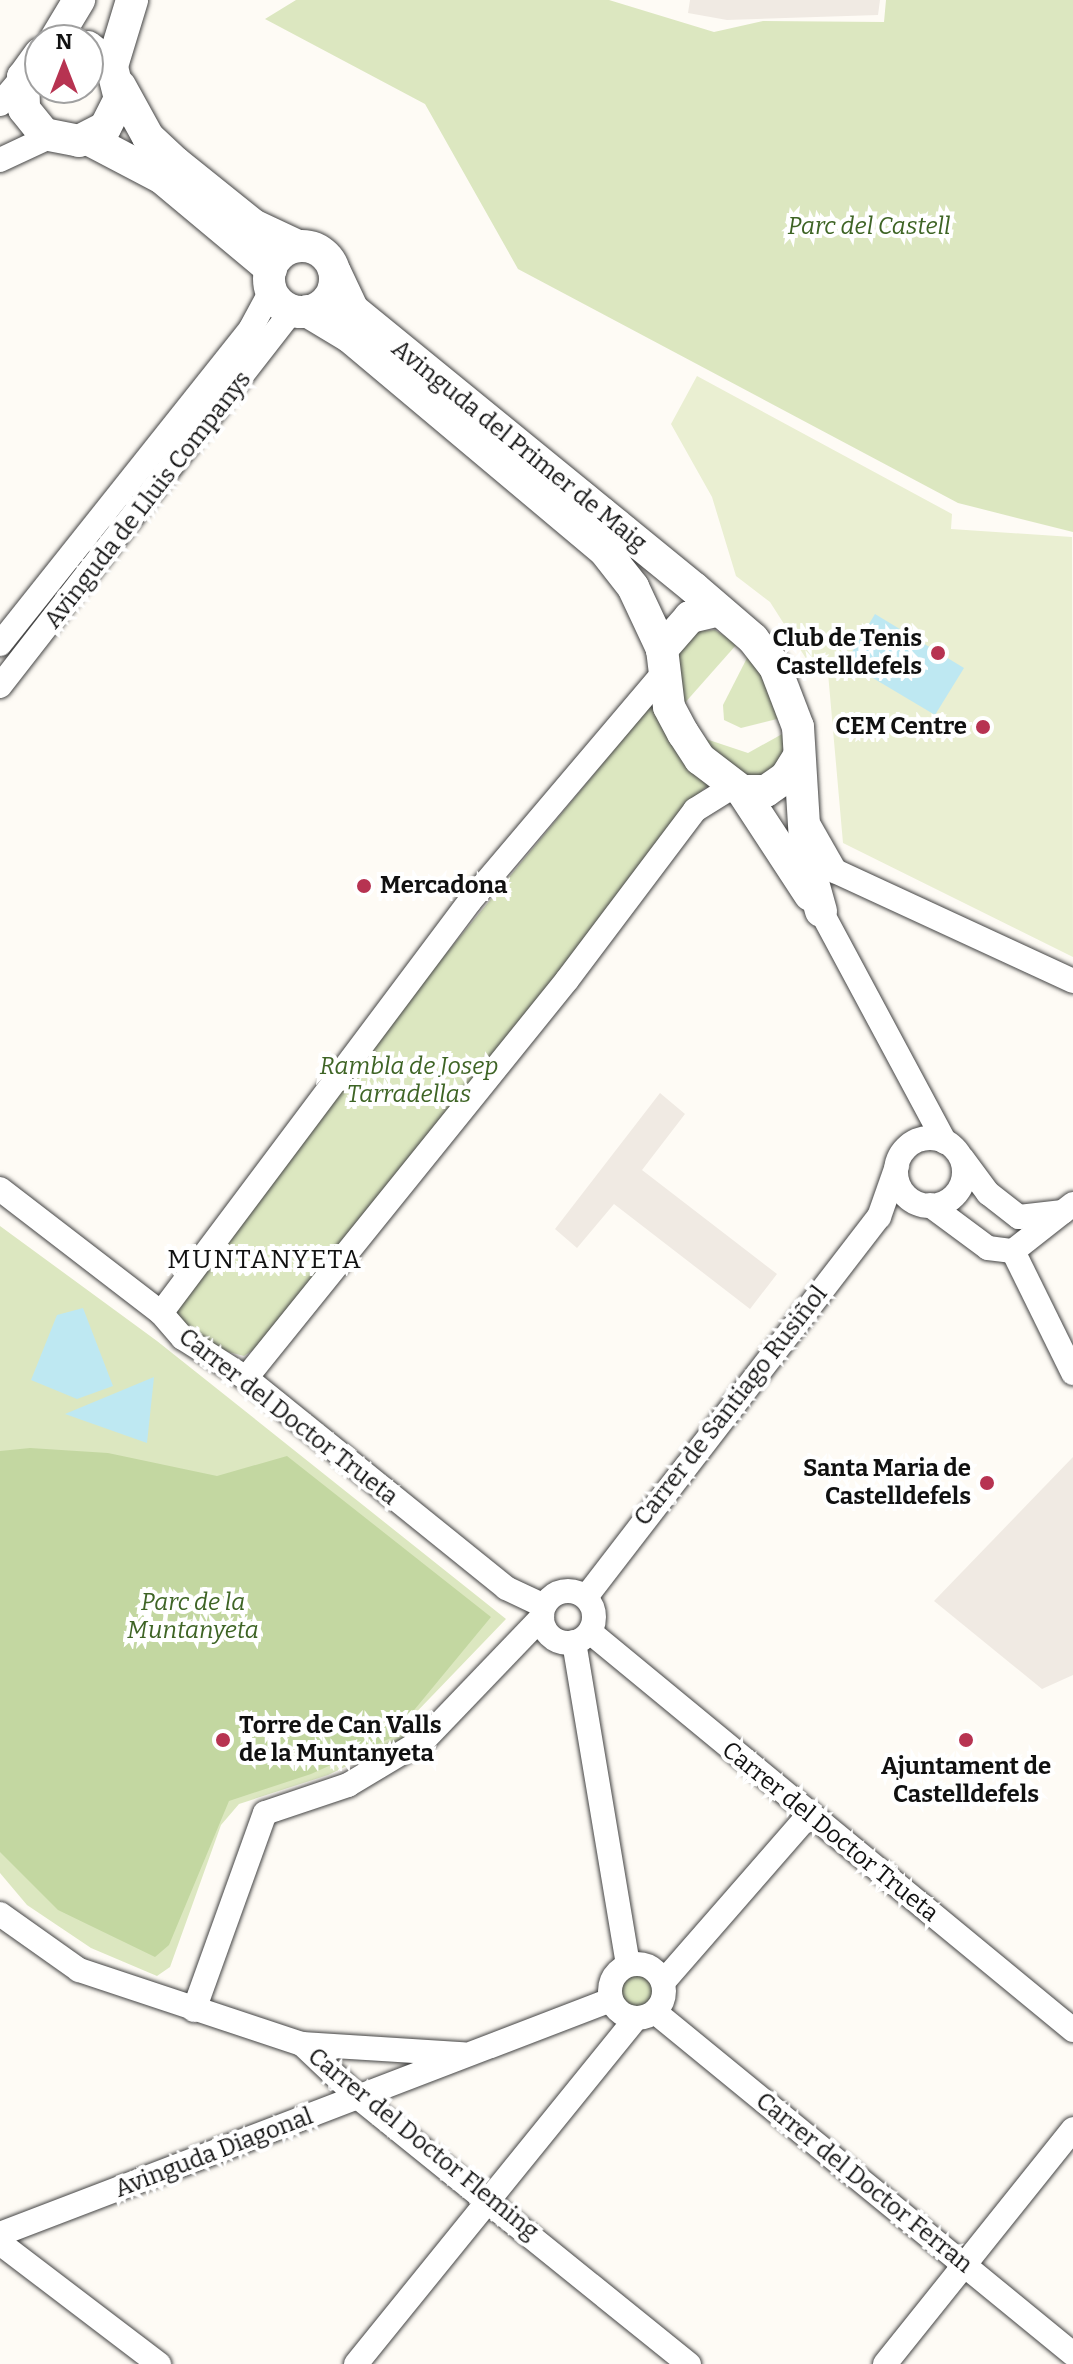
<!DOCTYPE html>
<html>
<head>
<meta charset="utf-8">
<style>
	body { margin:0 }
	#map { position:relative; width:1073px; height:2364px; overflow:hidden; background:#fefbf5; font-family:Bitter,serif }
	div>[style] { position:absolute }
	.green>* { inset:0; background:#dce7c0 }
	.round { border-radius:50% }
	.forest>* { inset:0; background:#c3d7a1 }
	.pitch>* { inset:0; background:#eaefd2 }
	.plaza>* { inset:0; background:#f0eae3 }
	.water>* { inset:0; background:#bee8f2 }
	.roads { filter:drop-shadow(0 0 2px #444) drop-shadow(0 0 2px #444) }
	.minor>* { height:24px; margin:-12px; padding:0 12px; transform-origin:12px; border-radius:12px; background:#fff }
	.minor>.ring { margin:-12px; padding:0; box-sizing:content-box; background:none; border:24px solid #fff; border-radius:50% }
	.tertiary>* { height:32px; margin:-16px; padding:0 16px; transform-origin:16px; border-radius:16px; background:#fff }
	.tertiary>.ring { margin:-16px; padding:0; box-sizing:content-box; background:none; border:32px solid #fff; border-radius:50% }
	.dots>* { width:22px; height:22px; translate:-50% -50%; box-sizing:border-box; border:4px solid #fff; border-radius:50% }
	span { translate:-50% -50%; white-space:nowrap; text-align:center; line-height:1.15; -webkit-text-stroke:8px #fff; paint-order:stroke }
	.park-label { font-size:24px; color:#3e6425; font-style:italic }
	.street-label { font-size:24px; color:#111 }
	.poi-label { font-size:24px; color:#111; font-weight:700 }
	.right { translate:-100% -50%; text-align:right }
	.left { translate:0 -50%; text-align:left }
	.neighbourhood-label { font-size:26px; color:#111; letter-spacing:2px }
	.north { position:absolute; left:24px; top:24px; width:80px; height:80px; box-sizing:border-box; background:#fff; border:2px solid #a0a0a0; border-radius:50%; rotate:0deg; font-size:22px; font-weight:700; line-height:32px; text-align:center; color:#111 }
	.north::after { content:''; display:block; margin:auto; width:28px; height:36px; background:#b73351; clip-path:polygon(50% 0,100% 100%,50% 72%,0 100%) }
</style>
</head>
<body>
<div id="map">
	<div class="green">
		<i style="clip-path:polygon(296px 0,609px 0,714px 32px,763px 21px,884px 22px,886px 0,1073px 0,1073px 532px,958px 503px,518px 269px,425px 104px,265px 19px)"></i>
		<i style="clip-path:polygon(715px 630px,737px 644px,683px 705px,675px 658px,698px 631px)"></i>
		<i style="clip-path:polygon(748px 656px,759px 667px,781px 718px,741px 728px,724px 720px,723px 705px)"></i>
		<i style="clip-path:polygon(656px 699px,708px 785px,686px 806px,440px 1125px,256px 1348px,244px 1356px,225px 1351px,178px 1321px,177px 1311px,412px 995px)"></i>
		<i style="clip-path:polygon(784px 733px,783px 758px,775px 769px,751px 779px,726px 767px,703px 738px,748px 753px)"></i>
		<i style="clip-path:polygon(0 1226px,157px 1341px,506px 1619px,405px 1724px,404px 1739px,328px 1775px,239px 1804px,221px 1825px,170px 1967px,157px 1976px,91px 1948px,27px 1905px,0 1873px)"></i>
		<i class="round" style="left:621px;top:1975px;width:32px;height:32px"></i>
	</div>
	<div class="forest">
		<i style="clip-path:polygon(30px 1448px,108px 1453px,217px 1476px,287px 1456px,491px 1617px,391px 1738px,311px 1774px,229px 1801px,169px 1945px,155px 1957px,58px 1910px,0 1852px,0 1451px)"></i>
	</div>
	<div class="pitch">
		<i style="clip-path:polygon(697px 376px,952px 514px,951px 529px,1072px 537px,1073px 957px,843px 843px,828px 673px,814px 671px,770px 602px,736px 576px,712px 497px,671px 424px)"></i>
	</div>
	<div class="plaza">
		<i style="clip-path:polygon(690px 0,880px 0,878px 15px,727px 20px,688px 13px)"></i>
		<i style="clip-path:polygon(660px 1093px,685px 1114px,642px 1170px,777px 1274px,750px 1309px,614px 1204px,577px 1248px,555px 1229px)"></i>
		<i style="clip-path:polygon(1073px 1457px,1073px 1675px,1042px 1689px,934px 1601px)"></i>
	</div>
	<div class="water">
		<i style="clip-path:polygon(875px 614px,964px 668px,935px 715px,846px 662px)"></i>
		<i style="clip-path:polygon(83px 1308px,113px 1386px,77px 1399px,31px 1380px,57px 1315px)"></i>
		<i style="clip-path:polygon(154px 1377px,147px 1443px,65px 1414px)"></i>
	</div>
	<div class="roads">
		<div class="minor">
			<i style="left:0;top:104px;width:35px;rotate:-50deg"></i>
			<i style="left:0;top:160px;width:54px;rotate:-25.1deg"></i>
			<i style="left:0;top:644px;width:404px;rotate:-51.5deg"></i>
			<i style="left:251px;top:328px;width:42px;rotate:-61.6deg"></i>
			<i style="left:0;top:686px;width:477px;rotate:-52.1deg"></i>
			<i style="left:810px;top:827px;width:51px;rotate:60.4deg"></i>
			<i style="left:835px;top:871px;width:262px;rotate:24.8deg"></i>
			<i style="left:821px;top:911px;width:262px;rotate:61.8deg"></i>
			<i class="ring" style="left:896px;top:1138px;width:44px;height:44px"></i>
			<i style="left:962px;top:1158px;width:44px;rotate:53.4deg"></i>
			<i style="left:988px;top:1193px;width:39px;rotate:38deg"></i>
			<i style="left:1019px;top:1217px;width:44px;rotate:-6.5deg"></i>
			<i style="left:0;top:1189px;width:203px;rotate:37.6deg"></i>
			<i style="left:161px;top:1313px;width:33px;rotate:49deg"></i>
			<i style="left:183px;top:1338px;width:75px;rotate:32.4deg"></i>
			<i style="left:246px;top:1378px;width:334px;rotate:38.9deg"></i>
			<i style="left:506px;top:1588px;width:42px;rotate:25.3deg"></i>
			<i style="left:930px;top:1205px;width:72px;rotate:36.6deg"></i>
			<i style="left:988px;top:1248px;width:25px;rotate:7deg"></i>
			<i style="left:1013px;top:1251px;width:76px;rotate:-38.1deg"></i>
			<i style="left:1013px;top:1251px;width:136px;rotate:63.8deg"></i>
			<i style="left:161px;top:1313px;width:515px;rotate:-53.13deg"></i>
			<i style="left:470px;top:901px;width:297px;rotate:-49.7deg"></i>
			<i style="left:246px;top:1378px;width:511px;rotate:-51.11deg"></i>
			<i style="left:567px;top:980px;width:213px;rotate:-53deg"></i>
			<i style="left:695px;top:810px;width:44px;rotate:-31.9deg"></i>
			<i class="ring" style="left:542px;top:1591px;width:28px;height:28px"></i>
			<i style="left:586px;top:1597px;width:480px;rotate:-52.4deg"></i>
			<i style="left:879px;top:1217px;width:54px;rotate:-70.6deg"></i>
			<i style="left:590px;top:1632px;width:626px;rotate:39.49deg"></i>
			<i style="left:574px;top:1642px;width:327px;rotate:80.5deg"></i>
			<i style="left:0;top:1914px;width:97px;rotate:35.3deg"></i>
			<i style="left:79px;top:1970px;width:235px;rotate:18.4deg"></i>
			<i style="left:302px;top:2044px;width:79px;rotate:43.5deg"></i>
			<i style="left:359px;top:2098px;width:424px;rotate:38.9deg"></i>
			<i class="ring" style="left:610px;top:1964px;width:30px;height:30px"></i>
			<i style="left:664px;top:1981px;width:219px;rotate:-48.9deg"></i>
			<i style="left:194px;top:2010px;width:209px;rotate:-70.2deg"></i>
			<i style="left:265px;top:1813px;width:88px;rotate:-18.6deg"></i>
			<i style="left:348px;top:1785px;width:90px;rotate:-30.9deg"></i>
			<i style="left:425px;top:1739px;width:169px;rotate:-46.2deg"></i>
			<i style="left:655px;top:2012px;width:540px;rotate:39.29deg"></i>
			<i style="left:302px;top:2044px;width:161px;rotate:3.6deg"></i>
			<i style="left:0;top:2234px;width:654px;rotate:-20.96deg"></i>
			<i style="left:0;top:2243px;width:200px;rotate:37.3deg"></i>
			<i style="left:356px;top:2364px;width:444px;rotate:-51deg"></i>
			<i style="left:885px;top:2364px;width:301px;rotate:-51.3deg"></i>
		</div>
		<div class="tertiary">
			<i style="left:55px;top:40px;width:47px;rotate:-59deg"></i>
			<i style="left:40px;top:54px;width:29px;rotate:126deg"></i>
			<i style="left:23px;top:77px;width:32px;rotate:88deg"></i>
			<i style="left:24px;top:109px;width:32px;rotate:51deg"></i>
			<i style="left:44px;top:134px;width:36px;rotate:11deg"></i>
			<i style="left:79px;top:141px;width:29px;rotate:-27deg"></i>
			<i style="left:105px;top:128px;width:33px;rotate:-63deg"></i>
			<i style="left:120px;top:99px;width:34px;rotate:-104deg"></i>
			<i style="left:112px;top:66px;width:31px;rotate:-142deg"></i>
			<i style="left:112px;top:66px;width:69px;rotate:-73.1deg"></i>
			<i style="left:120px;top:86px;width:58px;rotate:61.2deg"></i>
			<i style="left:148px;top:137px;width:38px;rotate:43deg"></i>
			<i style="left:176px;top:163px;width:99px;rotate:38.8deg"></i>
			<i style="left:253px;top:225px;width:50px;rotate:25deg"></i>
			<i style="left:88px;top:139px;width:84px;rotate:27.8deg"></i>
			<i style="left:162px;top:178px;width:142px;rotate:39.9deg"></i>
			<i class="ring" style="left:269px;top:246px;width:34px;height:34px"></i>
			<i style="left:335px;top:272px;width:42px;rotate:64.7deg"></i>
			<i style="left:353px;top:310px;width:440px;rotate:39.2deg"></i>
			<i style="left:694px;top:588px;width:78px;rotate:40.8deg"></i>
			<i style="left:753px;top:639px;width:36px;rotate:52deg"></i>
			<i style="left:775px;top:667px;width:64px;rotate:69deg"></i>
			<i style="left:798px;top:727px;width:130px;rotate:86.5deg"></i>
			<i style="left:806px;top:857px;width:56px;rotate:74.5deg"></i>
			<i style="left:307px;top:311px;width:50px;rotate:31.2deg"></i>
			<i style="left:350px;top:337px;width:331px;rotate:40deg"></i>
			<i style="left:604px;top:550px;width:47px;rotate:51.9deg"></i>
			<i style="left:633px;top:587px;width:68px;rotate:64.9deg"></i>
			<i style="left:716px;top:611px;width:27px;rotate:167deg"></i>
			<i style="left:690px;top:617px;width:43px;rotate:131.2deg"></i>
			<i style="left:662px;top:649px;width:58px;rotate:83.1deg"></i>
			<i style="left:669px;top:707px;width:30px;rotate:62deg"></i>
			<i style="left:683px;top:733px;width:31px;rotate:57deg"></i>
			<i style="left:700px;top:759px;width:53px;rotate:37.3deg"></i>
			<i style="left:742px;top:791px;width:24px"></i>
			<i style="left:766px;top:791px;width:24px;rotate:-35deg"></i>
			<i style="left:786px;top:777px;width:22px;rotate:-58deg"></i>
			<i style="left:742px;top:791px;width:124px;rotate:56.8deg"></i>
		</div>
	</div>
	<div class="dots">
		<i style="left:938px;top:653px;background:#b73351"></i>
		<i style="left:983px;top:727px;background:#b73351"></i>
		<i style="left:364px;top:886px;background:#b73351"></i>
		<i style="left:987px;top:1483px;background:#b73351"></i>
		<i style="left:223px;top:1740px;background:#b73351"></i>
		<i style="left:966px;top:1740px;background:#b73351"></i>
	</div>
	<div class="park-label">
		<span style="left:869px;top:227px">Parc del Castell</span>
		<span style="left:409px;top:1081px">Rambla de Josep<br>Tarradellas</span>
		<span style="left:193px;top:1617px">Parc de la<br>Muntanyeta</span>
	</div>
	<div class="street-label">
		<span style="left:519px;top:446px;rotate:39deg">Avinguda del Primer de Maig</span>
		<span style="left:148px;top:500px;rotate:-52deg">Avinguda de Lluis Companys</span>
		<span style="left:731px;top:1406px;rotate:-52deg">Carrer de Santiago Rusiñol</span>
		<span style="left:288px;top:1417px;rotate:38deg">Carrer del Doctor Trueta</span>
		<span style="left:830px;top:1832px;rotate:39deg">Carrer del Doctor Trueta</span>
		<span style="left:423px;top:2144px;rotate:39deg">Carrer del Doctor Fleming</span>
		<span style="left:214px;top:2153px;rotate:-21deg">Avinguda Diagonal</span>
		<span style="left:864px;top:2183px;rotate:39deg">Carrer del Doctor Ferran</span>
	</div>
	<div class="poi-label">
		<span class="right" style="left:922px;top:653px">Club de Tenis<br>Castelldefels</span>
		<span class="right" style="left:967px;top:727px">CEM Centre</span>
		<span class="left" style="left:380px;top:886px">Mercadona</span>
		<span class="right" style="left:971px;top:1483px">Santa Maria de<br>Castelldefels</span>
		<span class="left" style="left:239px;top:1740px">Torre de Can Valls<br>de la Muntanyeta</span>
		<span style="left:966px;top:1781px">Ajuntament de<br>Castelldefels</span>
	</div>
	<div class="neighbourhood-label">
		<span style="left:265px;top:1260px">MUNTANYETA</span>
	</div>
	<div class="north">N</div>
</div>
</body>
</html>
